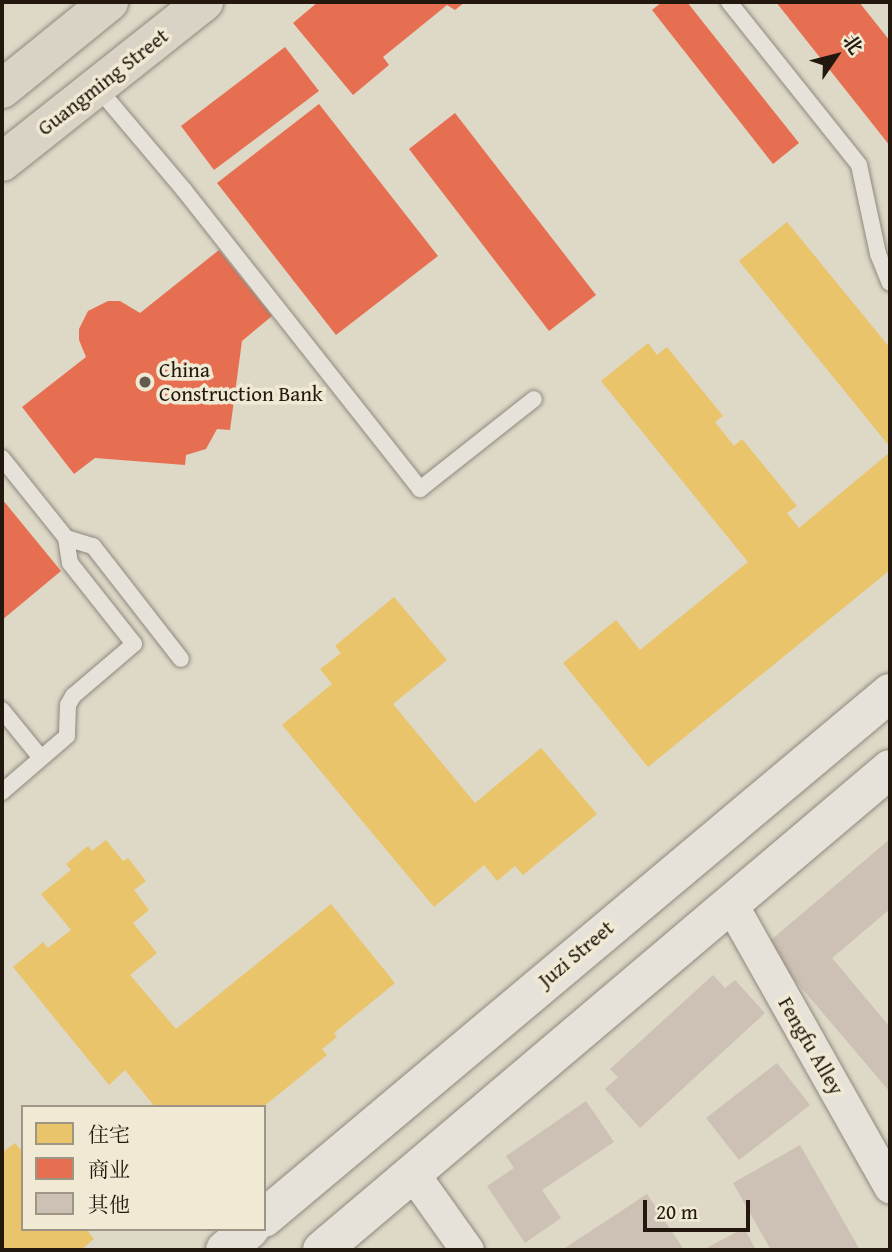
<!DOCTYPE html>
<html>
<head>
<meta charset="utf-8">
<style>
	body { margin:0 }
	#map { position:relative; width:892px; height:1252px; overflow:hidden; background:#ded8c7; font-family:"Gentium Book Plus","Noto Serif SC",serif }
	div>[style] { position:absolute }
	.homes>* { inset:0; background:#e9c46a }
	.shops>* { inset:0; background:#e76f51 }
	.building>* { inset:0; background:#cdc0b4 }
	.roads { filter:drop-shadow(0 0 2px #8e897e) drop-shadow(0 0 2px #8e897e) }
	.lane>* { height:16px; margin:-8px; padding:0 8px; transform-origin:8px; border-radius:8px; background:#e6e2da }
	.street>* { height:33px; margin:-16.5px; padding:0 16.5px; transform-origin:16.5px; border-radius:16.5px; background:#e6e2da }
	.secondary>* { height:38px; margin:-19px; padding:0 19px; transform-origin:19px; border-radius:19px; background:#e6e2da }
	.primary>* { height:38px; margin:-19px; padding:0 19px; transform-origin:19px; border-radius:19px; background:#d9d3c5 }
	.dots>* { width:19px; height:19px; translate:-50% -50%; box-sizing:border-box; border:4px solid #f0e9d4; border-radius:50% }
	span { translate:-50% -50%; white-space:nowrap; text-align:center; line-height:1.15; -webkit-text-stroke:7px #f0e9d4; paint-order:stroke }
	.street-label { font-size:21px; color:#22180e }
	.poi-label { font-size:21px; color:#22180e }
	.left { translate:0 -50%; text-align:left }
	.frame { position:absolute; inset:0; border:4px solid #22180e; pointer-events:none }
	.legend { position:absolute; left:21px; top:1105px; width:245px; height:126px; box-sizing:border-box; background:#f0e9d4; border:2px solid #9e9585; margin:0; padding:9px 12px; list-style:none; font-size:21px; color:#22180e }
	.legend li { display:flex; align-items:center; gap:14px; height:35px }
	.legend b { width:35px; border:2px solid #9e9585 }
	.north { position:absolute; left:801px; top:21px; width:70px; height:70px; -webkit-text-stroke:5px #f0e9d4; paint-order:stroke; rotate:55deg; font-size:19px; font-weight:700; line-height:28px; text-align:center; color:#22180e }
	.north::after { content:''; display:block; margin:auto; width:24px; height:32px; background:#22180e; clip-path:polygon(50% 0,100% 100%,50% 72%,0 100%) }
	.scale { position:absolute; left:643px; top:1200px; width:107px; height:32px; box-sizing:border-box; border:4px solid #22180e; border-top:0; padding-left:9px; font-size:21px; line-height:24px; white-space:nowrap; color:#22180e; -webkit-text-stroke:5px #f0e9d4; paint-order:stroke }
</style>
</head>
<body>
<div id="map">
	<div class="homes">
		<i style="clip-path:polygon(787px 222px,890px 348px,890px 447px,739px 261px)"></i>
		<i style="clip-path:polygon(648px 343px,657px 355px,667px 347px,723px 416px,715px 422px,734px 446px,742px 439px,797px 506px,787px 513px,799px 528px,890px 452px,890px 570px,648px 767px,563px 663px,616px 620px,640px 650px,748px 562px,601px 381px)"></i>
		<i style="clip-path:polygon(394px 597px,447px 660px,393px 704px,475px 803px,541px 748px,597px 814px,523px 875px,515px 866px,497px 881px,484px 865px,434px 907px,282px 725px,332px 684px,320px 669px,341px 653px,335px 646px)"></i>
		<i style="clip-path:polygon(106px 840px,123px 861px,128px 858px,146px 881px,134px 890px,149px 910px,133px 923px,157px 953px,130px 975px,176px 1029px,331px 904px,395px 983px,334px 1033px,337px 1037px,322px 1049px,327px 1055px,263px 1107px,155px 1107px,125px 1070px,109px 1085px,13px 967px,43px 942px,48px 948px,71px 930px,41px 894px,71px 870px,66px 864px,88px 846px,92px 851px)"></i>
		<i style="clip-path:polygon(15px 1143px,23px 1152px,23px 1229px,86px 1229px,94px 1239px,81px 1250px,2px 1250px,2px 1153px)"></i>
	</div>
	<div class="shops">
		<i style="clip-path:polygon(318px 2px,465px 2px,455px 10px,447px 5px,383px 57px,389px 65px,353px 95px,293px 23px)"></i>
		<i style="clip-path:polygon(662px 2px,687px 2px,799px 143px,773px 164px,652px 10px)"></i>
		<i style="clip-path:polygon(776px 2px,859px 2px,890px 41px,890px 146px)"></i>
		<i style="clip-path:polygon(285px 47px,319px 91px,214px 170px,181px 126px)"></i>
		<i style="clip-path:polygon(319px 104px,438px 256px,336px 335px,217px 183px)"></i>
		<i style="clip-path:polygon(455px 113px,596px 295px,549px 331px,409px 149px)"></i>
		<i style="clip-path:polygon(219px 250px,272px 316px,242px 341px,230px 430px,217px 429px,206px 449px,186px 455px,185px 465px,95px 458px,74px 474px,22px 407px,86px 357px,79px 340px,79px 329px,88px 311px,108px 301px,120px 301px,140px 313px)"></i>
		<i style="clip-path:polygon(2px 499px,61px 571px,2px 620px)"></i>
	</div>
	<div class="building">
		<i style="clip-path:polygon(890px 839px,890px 909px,832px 958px,890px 1027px,890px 1092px,765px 945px)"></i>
		<i style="clip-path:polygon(713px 975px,725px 988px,735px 980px,765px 1013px,640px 1128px,605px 1089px,618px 1077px,610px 1069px)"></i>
		<i style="clip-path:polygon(777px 1063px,810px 1105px,739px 1160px,706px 1118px)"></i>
		<i style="clip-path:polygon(586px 1101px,614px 1142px,542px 1190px,561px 1218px,525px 1243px,487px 1186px,514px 1168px,506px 1156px)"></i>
		<i style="clip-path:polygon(800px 1145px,860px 1250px,771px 1250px,733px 1183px)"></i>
		<i style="clip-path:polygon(647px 1194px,684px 1250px,562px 1250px)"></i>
		<i style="clip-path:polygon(744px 1228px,756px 1250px,703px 1250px)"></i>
	</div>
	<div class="roads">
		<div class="lane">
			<i style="left:729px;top:2px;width:208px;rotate:51.4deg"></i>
			<i style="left:859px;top:165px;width:91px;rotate:77.9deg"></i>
			<i style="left:878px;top:254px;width:31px;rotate:68deg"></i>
			<i style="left:97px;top:87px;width:135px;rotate:49.8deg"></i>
			<i style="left:184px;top:190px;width:381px;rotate:51.7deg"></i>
			<i style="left:420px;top:489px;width:145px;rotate:-38.3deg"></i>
			<i style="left:2px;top:458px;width:102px;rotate:51.3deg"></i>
			<i style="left:66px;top:538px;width:25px;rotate:81deg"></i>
			<i style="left:70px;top:563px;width:103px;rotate:51.7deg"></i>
			<i style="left:134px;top:644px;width:80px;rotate:139.6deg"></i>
			<i style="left:73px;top:696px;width:10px;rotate:119deg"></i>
			<i style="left:68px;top:705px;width:31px;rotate:92deg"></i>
			<i style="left:67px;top:736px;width:86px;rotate:139.3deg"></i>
			<i style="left:66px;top:538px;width:28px;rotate:17deg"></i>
			<i style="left:93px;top:546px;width:143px;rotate:52.1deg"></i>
			<i style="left:2px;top:710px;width:62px;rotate:50.9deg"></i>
		</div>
		<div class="street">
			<i style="left:732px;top:906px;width:322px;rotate:60.6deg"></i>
			<i style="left:413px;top:1174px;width:93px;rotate:54.6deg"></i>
		</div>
		<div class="secondary">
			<i style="left:264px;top:1218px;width:817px;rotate:-39.99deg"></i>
			<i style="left:225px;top:1250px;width:33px;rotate:-40deg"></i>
			<i style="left:322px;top:1250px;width:744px;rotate:-40.26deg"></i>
		</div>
		<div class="primary">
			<i style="left:2px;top:89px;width:138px;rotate:-39.1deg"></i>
			<i style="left:2px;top:162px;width:258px;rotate:-38.4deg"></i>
		</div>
	</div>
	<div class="dots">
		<i style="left:145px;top:382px;background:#645b4f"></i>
	</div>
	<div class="street-label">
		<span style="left:103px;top:82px;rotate:-38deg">Guangming Street</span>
		<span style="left:576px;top:954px;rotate:-40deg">Juzi Street</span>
		<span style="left:811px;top:1046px;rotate:60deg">Fengfu Alley</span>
	</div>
	<div class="poi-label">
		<span class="left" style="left:159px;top:382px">China<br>Construction Bank</span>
	</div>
	<div class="frame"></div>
	<ul class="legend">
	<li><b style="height:19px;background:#e9c46a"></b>住宅</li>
	<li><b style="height:19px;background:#e76f51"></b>商业</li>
	<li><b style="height:19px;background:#cdc0b4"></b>其他</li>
	</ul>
	<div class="north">北</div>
	<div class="scale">20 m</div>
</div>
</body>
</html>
